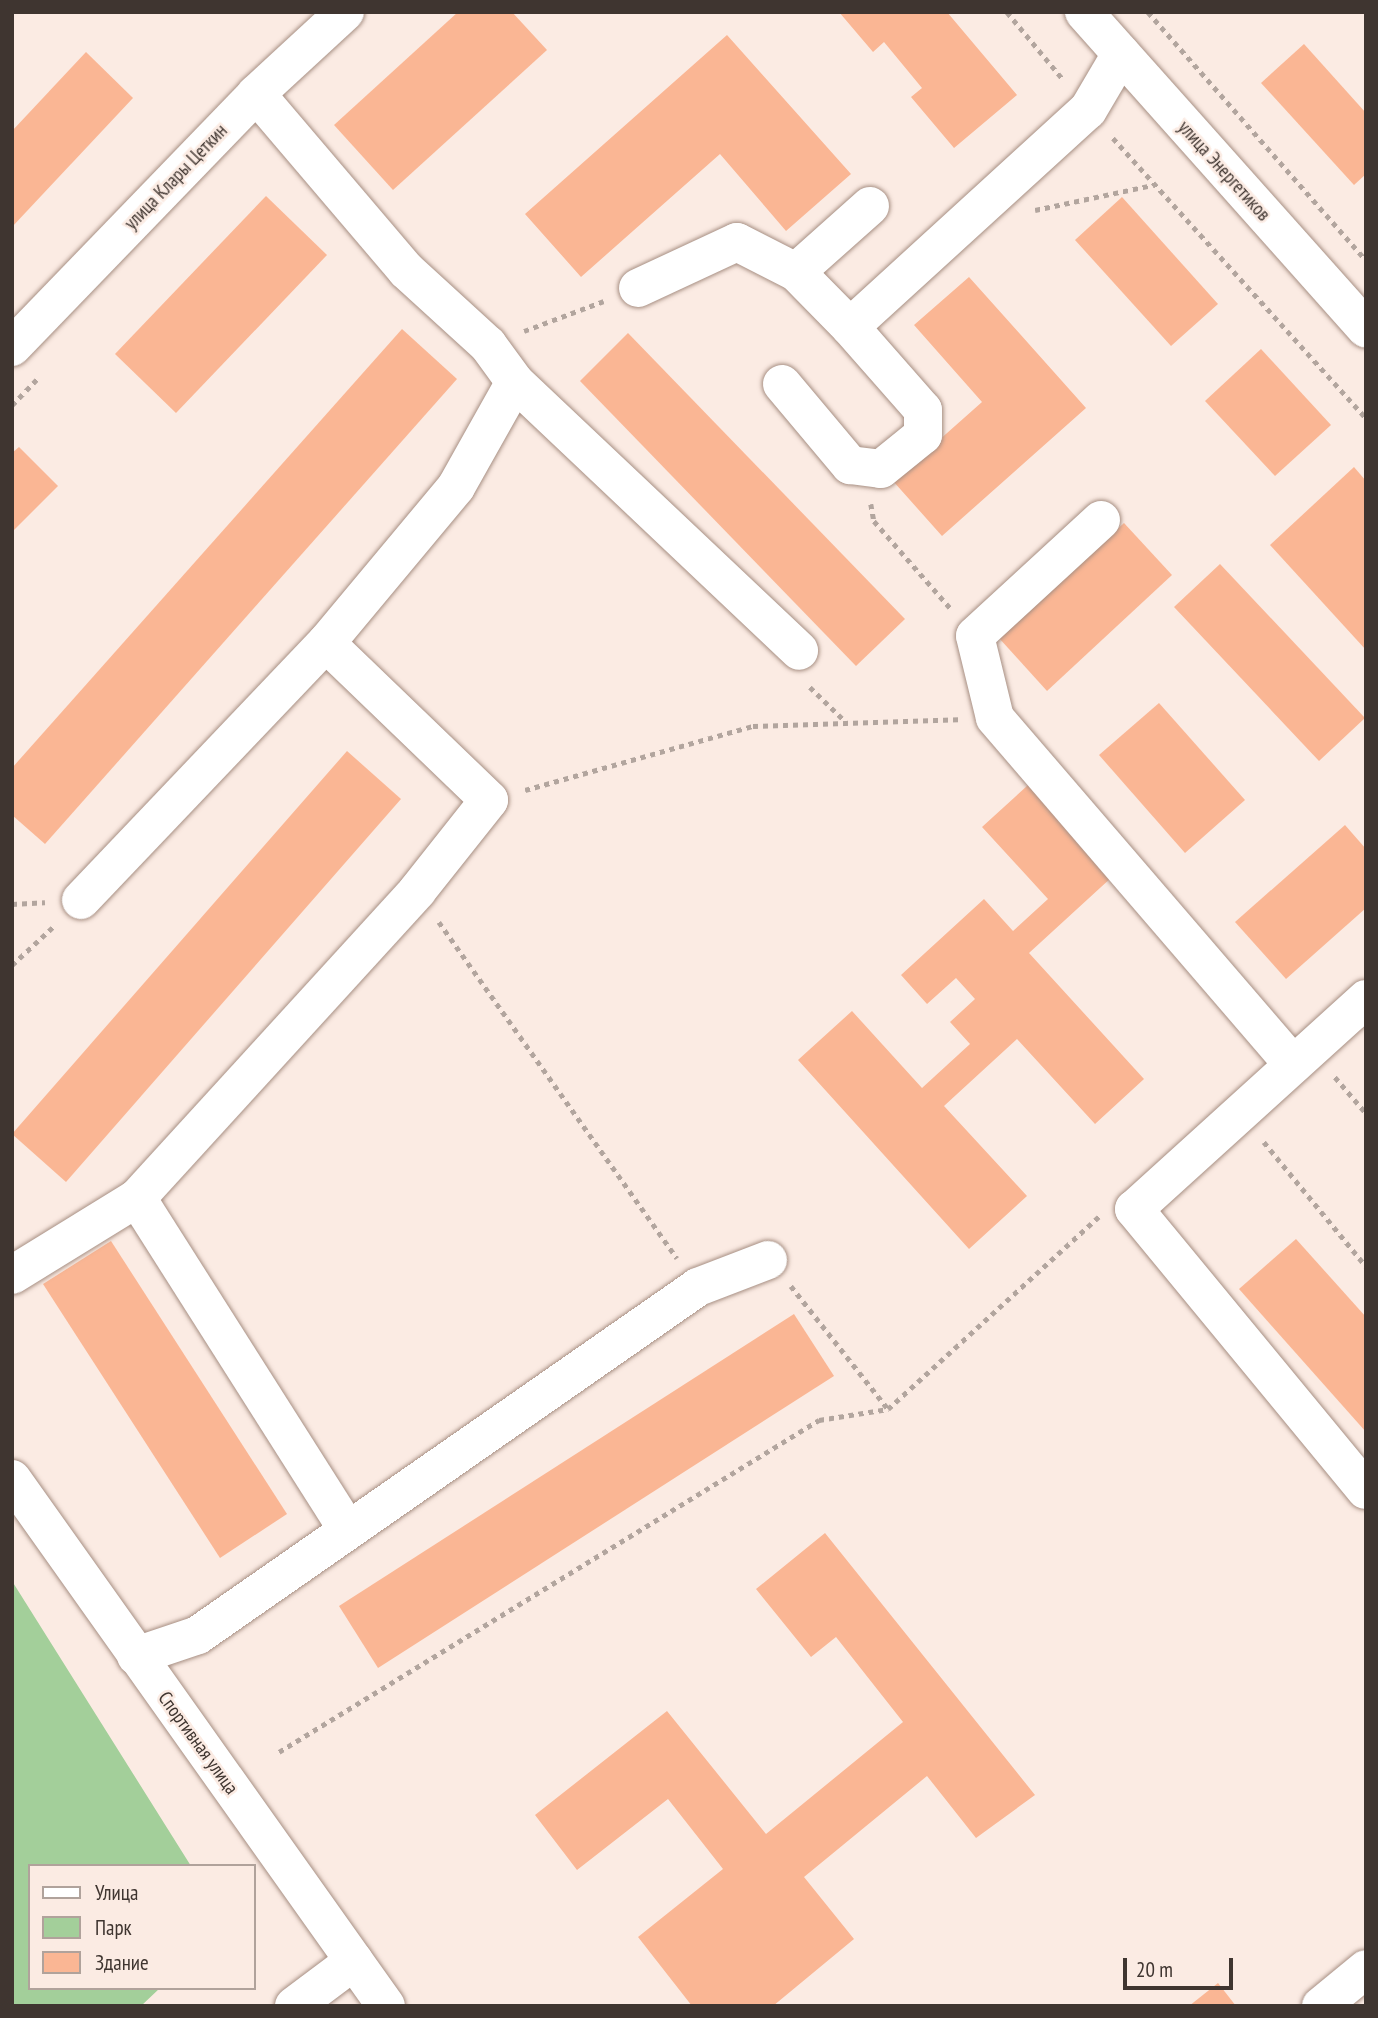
<!DOCTYPE html>
<html>
<head>
<meta charset="utf-8">
<style>
	body { margin:0 }
	#map { position:relative; width:1378px; height:2018px; overflow:hidden; background:#fbebe3; font-family:"PT Sans Narrow",sans-serif }
	div>[style] { position:absolute }
	.green>* { inset:0; background:#a3cf9a }
	.building>* { inset:0; background:#fab694 }
	.path>* { height:4.5px; margin-top:-2.25px; transform-origin:0; background:repeating-linear-gradient(90deg,#b2a59e 0 5px,transparent 0 10px) }
	.roads { filter:drop-shadow(0 0 2px #a78f83) drop-shadow(0 0 2px #a78f83) }
	.minor>* { height:38px; margin:-19px; padding:0 19px; transform-origin:19px; border-radius:19px; background:#fff }
	span { translate:-50% -50%; white-space:nowrap; text-align:center; line-height:1.15; -webkit-text-stroke:5px #fbebe3; paint-order:stroke }
	.street-label { font-size:19px; color:#3f3530 }
	.frame { position:absolute; inset:0; border:14px solid #3f3530; pointer-events:none }
	.legend { position:absolute; left:28px; top:1864px; width:228px; height:126px; box-sizing:border-box; background:#fbebe3; border:2px solid #b0a29b; margin:0; padding:9px 12px; list-style:none; font-size:21px; color:#3f3530 }
	.legend li { display:flex; align-items:center; gap:14px; height:35px }
	.legend b { width:35px; border:2px solid #b0a29b }
	.scale { position:absolute; left:1123px; top:1958px; width:110px; height:32px; box-sizing:border-box; border:4px solid #3f3530; border-top:0; padding-left:9px; font-size:21px; line-height:24px; white-space:nowrap; color:#3f3530; -webkit-text-stroke:5px #fbebe3; paint-order:stroke }
</style>
</head>
<body>
<div id="map">
	<div class="green">
		<i style="clip-path:polygon(12px 1581px,191px 1866px,30px 1866px,30px 1988px,160px 1988px,141px 2006px,12px 2006px)"></i>
	</div>
	<div class="building">
		<i style="clip-path:polygon(458px 12px,512px 12px,547px 50px,393px 190px,334px 125px)"></i>
		<i style="clip-path:polygon(839px 12px,947px 12px,1017px 95px,954px 148px,911px 97px,922px 88px,884px 42px,873px 52px)"></i>
		<i style="clip-path:polygon(727px 35px,851px 174px,786px 231px,720px 154px,581px 277px,525px 214px)"></i>
		<i style="clip-path:polygon(1304px 44px,1366px 113px,1366px 174px,1354px 185px,1261px 83px)"></i>
		<i style="clip-path:polygon(86px 52px,133px 98px,12px 227px,12px 131px)"></i>
		<i style="clip-path:polygon(266px 196px,327px 255px,176px 413px,115px 354px)"></i>
		<i style="clip-path:polygon(1122px 197px,1218px 304px,1171px 346px,1075px 240px)"></i>
		<i style="clip-path:polygon(969px 277px,1086px 408px,942px 536px,893px 481px,982px 402px,914px 325px)"></i>
		<i style="clip-path:polygon(402px 329px,457px 379px,45px 844px,12px 815px,12px 768px)"></i>
		<i style="clip-path:polygon(628px 333px,905px 619px,856px 666px,580px 381px)"></i>
		<i style="clip-path:polygon(1261px 349px,1331px 425px,1275px 476px,1205px 401px)"></i>
		<i style="clip-path:polygon(19px 447px,58px 486px,12px 532px,12px 453px)"></i>
		<i style="clip-path:polygon(1354px 467px,1366px 481px,1366px 650px,1270px 545px)"></i>
		<i style="clip-path:polygon(1124px 523px,1172px 575px,1047px 691px,999px 638px)"></i>
		<i style="clip-path:polygon(1220px 564px,1365px 718px,1319px 761px,1174px 607px)"></i>
		<i style="clip-path:polygon(1159px 703px,1245px 800px,1185px 853px,1099px 755px)"></i>
		<i style="clip-path:polygon(347px 751px,401px 799px,66px 1182px,12px 1134px)"></i>
		<i style="clip-path:polygon(1028px 785px,1112px 877px,1029px 953px,1144px 1079px,1095px 1124px,1017px 1039px,944px 1106px,1027px 1196px,969px 1249px,798px 1060px,852px 1011px,922px 1088px,970px 1044px,950px 1022px,975px 999px,956px 978px,927px 1004px,901px 975px,984px 899px,1013px 931px,1048px 899px,982px 827px)"></i>
		<i style="clip-path:polygon(1345px 825px,1366px 849px,1366px 908px,1286px 979px,1235px 922px)"></i>
		<i style="clip-path:polygon(1296px 1239px,1366px 1317px,1366px 1432px,1239px 1289px)"></i>
		<i style="clip-path:polygon(111px 1241px,287px 1514px,220px 1558px,43px 1284px)"></i>
		<i style="clip-path:polygon(794px 1314px,834px 1376px,378px 1668px,339px 1606px)"></i>
		<i style="clip-path:polygon(825px 1533px,1035px 1795px,976px 1838px,927px 1776px,804px 1877px,854px 1939px,773px 2006px,692px 2006px,638px 1937px,723px 1869px,668px 1799px,577px 1870px,535px 1815px,667px 1711px,766px 1834px,903px 1722px,836px 1637px,811px 1657px,756px 1589px)"></i>
		<i style="clip-path:polygon(1218px 1983px,1236px 2006px,1189px 2006px)"></i>
	</div>
	<div class="path">
		<i style="left:1007px;top:12px;width:86px;rotate:50.2deg"></i>
		<i style="left:1148px;top:12px;width:330px;rotate:48.7deg"></i>
		<i style="left:1113px;top:138px;width:377px;rotate:47.9deg"></i>
		<i style="left:1035px;top:210px;width:121px;rotate:-12deg"></i>
		<i style="left:524px;top:331px;width:85px;rotate:-20.6deg"></i>
		<i style="left:12px;top:405px;width:37px;rotate:-46deg"></i>
		<i style="left:871px;top:504px;width:17px;rotate:80deg"></i>
		<i style="left:874px;top:521px;width:117px;rotate:48.8deg"></i>
		<i style="left:810px;top:687px;width:50px;rotate:44.2deg"></i>
		<i style="left:525px;top:790px;width:237px;rotate:-15.7deg"></i>
		<i style="left:753px;top:726px;width:206px;rotate:-1.9deg"></i>
		<i style="left:12px;top:904px;width:33px;rotate:-3deg"></i>
		<i style="left:439px;top:922px;width:412px;rotate:54.7deg"></i>
		<i style="left:12px;top:965px;width:59px;rotate:-42.9deg"></i>
		<i style="left:1335px;top:1077px;width:48px;rotate:49.3deg"></i>
		<i style="left:1264px;top:1142px;width:161px;rotate:50.6deg"></i>
		<i style="left:791px;top:1286px;width:157px;rotate:51.7deg"></i>
		<i style="left:279px;top:1752px;width:634px;rotate:-31.58deg"></i>
		<i style="left:819px;top:1420px;width:70px;rotate:-9.1deg"></i>
		<i style="left:888px;top:1409px;width:286px;rotate:-42.4deg"></i>
	</div>
	<div class="roads">
		<div class="minor">
			<i style="left:1084px;top:12px;width:424px;rotate:48.3deg"></i>
			<i style="left:870px;top:206px;width:99px;rotate:138.3deg"></i>
			<i style="left:796px;top:272px;width:77px;rotate:45.5deg"></i>
			<i style="left:850px;top:327px;width:322px;rotate:-42.4deg"></i>
			<i style="left:1088px;top:110px;width:65px;rotate:-59.5deg"></i>
			<i style="left:638px;top:288px;width:109px;rotate:-24.9deg"></i>
			<i style="left:737px;top:242px;width:66px;rotate:27deg"></i>
			<i style="left:12px;top:347px;width:351px;rotate:-46deg"></i>
			<i style="left:256px;top:94px;width:121px;rotate:-42.7deg"></i>
			<i style="left:515px;top:382px;width:391px;rotate:43.4deg"></i>
			<i style="left:782px;top:384px;width:106px;rotate:50deg"></i>
			<i style="left:850px;top:465px;width:31px;rotate:7deg"></i>
			<i style="left:881px;top:469px;width:54px;rotate:-39deg"></i>
			<i style="left:923px;top:435px;width:25px;rotate:-90deg"></i>
			<i style="left:923px;top:410px;width:111px;rotate:-131.3deg"></i>
			<i style="left:1101px;top:520px;width:171px;rotate:137.4deg"></i>
			<i style="left:975px;top:636px;width:84px;rotate:76.3deg"></i>
			<i style="left:995px;top:718px;width:457px;rotate:49.3deg"></i>
			<i style="left:81px;top:900px;width:355px;rotate:-46.4deg"></i>
			<i style="left:1366px;top:999px;width:313px;rotate:137.8deg"></i>
			<i style="left:1134px;top:1209px;width:364px;rotate:50.5deg"></i>
			<i style="left:137px;top:1198px;width:416px;rotate:-47.6deg"></i>
			<i style="left:417px;top:891px;width:116px;rotate:-51.6deg"></i>
			<i style="left:489px;top:800px;width:226px;rotate:-136.1deg"></i>
			<i style="left:326px;top:643px;width:203px;rotate:-50.2deg"></i>
			<i style="left:456px;top:487px;width:120px;rotate:-60.7deg"></i>
			<i style="left:515px;top:382px;width:46px;rotate:-126.1deg"></i>
			<i style="left:488px;top:345px;width:111px;rotate:-137.6deg"></i>
			<i style="left:406px;top:270px;width:231px;rotate:-130.4deg"></i>
			<i style="left:12px;top:1275px;width:147px;rotate:-31.6deg"></i>
			<i style="left:137px;top:1198px;width:393px;rotate:57.6deg"></i>
			<i style="left:12px;top:1479px;width:646px;rotate:54.64deg"></i>
			<i style="left:136px;top:1656px;width:65px;rotate:-18.7deg"></i>
			<i style="left:198px;top:1635px;width:609px;rotate:-34.84deg"></i>
			<i style="left:698px;top:1287px;width:75px;rotate:-21.1deg"></i>
			<i style="left:294px;top:2006px;width:75px;rotate:-36.9deg"></i>
			<i style="left:1321px;top:2006px;width:58px;rotate:-39.4deg"></i>
		</div>
	</div>
	<div class="street-label">
		<span style="left:1224px;top:171px;rotate:48deg">улица Энергетиков</span>
		<span style="left:176px;top:177px;rotate:-46deg">улица Клары Цеткин</span>
		<span style="left:198px;top:1743px;rotate:54deg">Спортивная улица</span>
	</div>
	<div class="frame"></div>
	<ul class="legend">
	<li><b style="height:9px;background:#fff"></b>Улица</li>
	<li><b style="height:19px;background:#a3cf9a"></b>Парк</li>
	<li><b style="height:19px;background:#fab694"></b>Здание</li>
	</ul>
	<div class="scale">20 m</div>
</div>
</body>
</html>
